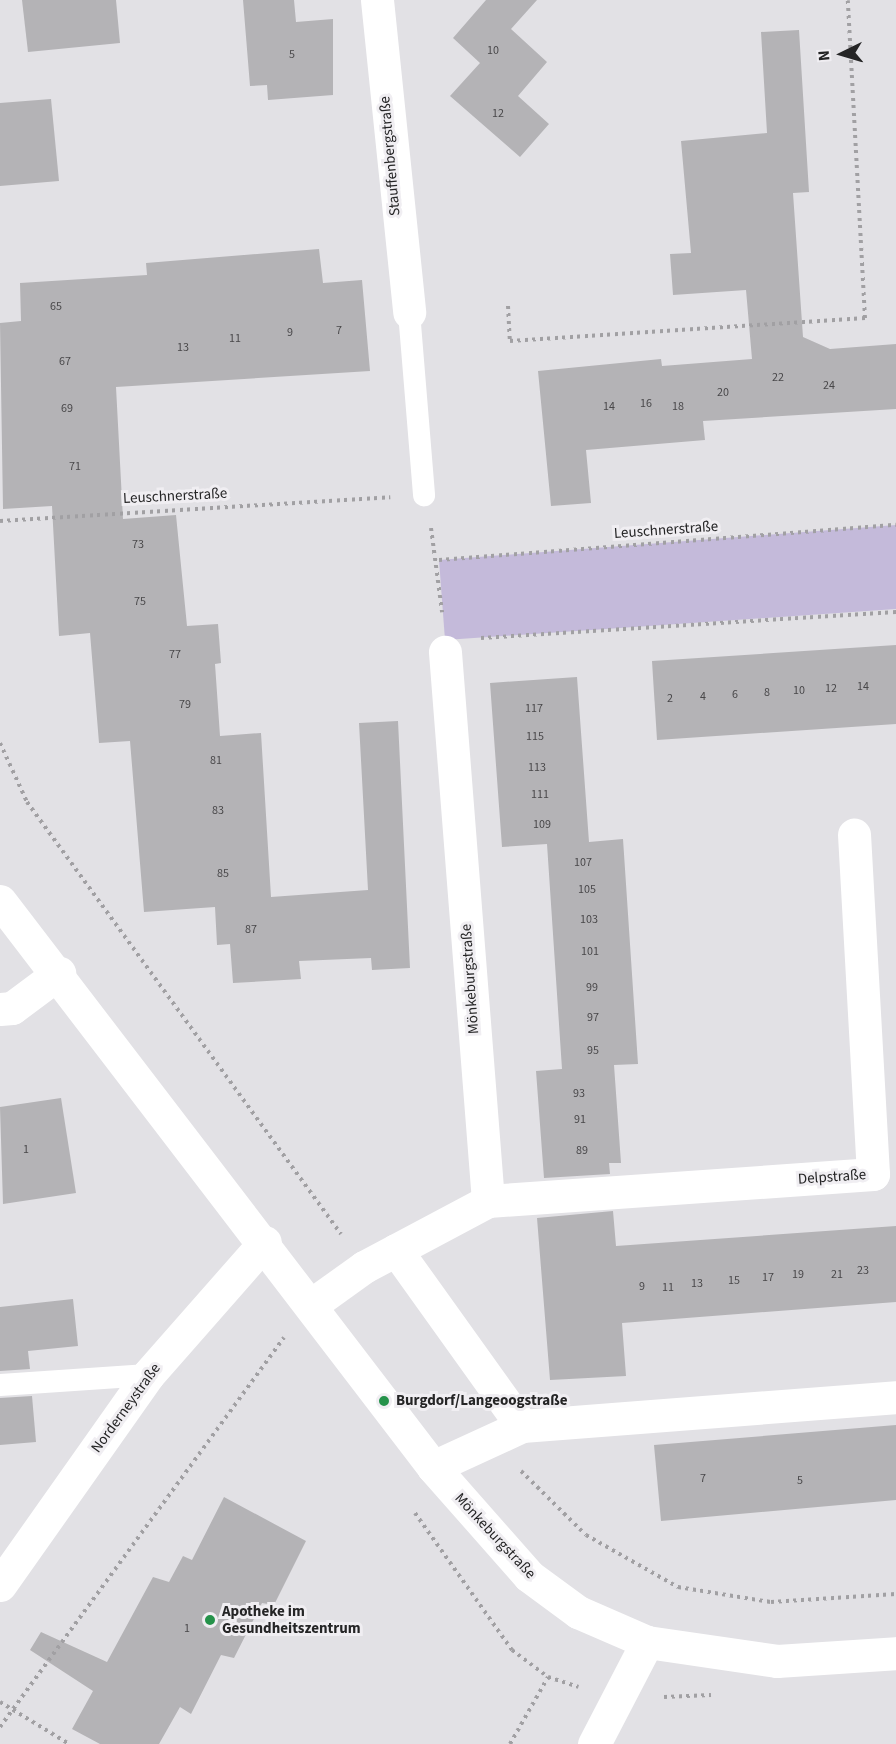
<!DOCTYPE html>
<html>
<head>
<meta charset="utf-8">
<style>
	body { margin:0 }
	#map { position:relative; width:896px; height:1744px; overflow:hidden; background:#e2e1e5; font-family:"Source Sans 3",sans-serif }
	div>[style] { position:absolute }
	.green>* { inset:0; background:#c4bada }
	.building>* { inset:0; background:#b4b3b6 }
	.path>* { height:4px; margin-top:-2px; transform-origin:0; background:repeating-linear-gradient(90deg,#a1a0a3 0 3px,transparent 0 7.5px) }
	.service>* { height:22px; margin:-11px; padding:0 11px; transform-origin:11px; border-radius:11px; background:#fff }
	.minor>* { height:33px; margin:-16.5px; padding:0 16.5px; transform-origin:16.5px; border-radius:16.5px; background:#fff }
	.dots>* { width:16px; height:16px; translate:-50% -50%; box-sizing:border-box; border:3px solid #f0eef2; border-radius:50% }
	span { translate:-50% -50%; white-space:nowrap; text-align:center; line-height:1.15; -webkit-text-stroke:6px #f0eef2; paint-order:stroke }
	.number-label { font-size:12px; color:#49484a }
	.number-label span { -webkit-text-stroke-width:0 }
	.street-label { font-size:15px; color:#252526 }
	.poi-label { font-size:15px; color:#252526; font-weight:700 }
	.left { translate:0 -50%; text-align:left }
	.north { position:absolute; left:812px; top:24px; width:60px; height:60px; -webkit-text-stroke:4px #f0eef2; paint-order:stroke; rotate:265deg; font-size:16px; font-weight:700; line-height:24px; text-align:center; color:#252526 }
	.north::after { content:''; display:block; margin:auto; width:21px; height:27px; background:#252526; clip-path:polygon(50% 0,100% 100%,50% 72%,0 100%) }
</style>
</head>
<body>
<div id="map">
	<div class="green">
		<i style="clip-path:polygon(896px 525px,896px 609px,445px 640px,439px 560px)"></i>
	</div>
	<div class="building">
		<i style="clip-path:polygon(22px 0,116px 0,120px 43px,28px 52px)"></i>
		<i style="clip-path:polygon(243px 0,294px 0,296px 22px,333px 19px,333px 95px,268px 100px,267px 85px,250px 86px)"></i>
		<i style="clip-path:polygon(486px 0,537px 0,511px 29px,547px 62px,518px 96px,549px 124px,520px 157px,450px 96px,480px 63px,453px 38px)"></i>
		<i style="clip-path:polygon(799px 30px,809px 192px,793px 193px,803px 337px,830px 349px,896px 344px,896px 409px,703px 421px,705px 440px,586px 450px,591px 503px,551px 506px,538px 371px,661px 359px,662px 366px,752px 359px,746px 290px,673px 295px,670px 254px,691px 253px,681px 141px,767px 133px,761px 32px)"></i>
		<i style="clip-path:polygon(51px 99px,59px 181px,0 186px,0 103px)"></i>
		<i style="clip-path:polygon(319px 249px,323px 283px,362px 280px,370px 371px,116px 387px,123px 519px,176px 515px,187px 626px,218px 624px,221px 663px,215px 664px,220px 736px,261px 733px,271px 897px,368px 890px,359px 723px,398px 721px,410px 968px,372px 970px,371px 958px,299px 961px,301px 979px,233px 983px,230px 944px,217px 945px,215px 907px,144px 912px,130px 741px,99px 743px,90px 633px,59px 636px,52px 506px,3px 509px,0 323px,21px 321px,20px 283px,147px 275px,146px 263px)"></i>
		<i style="clip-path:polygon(896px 645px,896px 724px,657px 740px,652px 661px)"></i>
		<i style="clip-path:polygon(577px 677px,589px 842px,623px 839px,638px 1064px,614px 1065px,621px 1163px,609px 1163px,610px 1174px,544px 1178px,536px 1071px,562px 1069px,547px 844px,502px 847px,490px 683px)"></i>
		<i style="clip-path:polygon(61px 1098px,76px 1193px,3px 1204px,0 1107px)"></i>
		<i style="clip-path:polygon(613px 1211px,616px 1246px,896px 1226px,896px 1302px,622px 1323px,626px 1376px,550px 1380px,537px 1218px)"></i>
		<i style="clip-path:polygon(73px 1299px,78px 1346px,28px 1351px,30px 1369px,0 1371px,0 1307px)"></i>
		<i style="clip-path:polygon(32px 1396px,36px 1442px,0 1445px,0 1398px)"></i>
		<i style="clip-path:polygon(896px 1425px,896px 1500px,661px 1521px,654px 1445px)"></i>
		<i style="clip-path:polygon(224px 1497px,306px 1541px,274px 1605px,262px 1603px,234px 1658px,221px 1655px,191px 1714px,180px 1707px,159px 1744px,100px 1744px,72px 1729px,93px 1691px,30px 1650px,41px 1632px,107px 1662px,153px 1577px,169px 1582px,183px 1556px,192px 1560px)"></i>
	</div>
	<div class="path">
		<i style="left:508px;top:306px;width:35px;rotate:87deg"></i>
		<i style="left:510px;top:341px;width:356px;rotate:-3.7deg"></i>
		<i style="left:865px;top:318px;width:318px;rotate:-93.1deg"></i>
		<i style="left:0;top:521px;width:391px;rotate:-3.5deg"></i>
		<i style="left:431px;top:528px;width:85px;rotate:82.5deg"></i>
		<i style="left:439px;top:560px;width:458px;rotate:-4.4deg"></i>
		<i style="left:481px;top:638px;width:416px;rotate:-3.6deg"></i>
		<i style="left:0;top:743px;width:65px;rotate:65.4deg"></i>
		<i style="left:27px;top:802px;width:534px;rotate:53.99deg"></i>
		<i style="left:521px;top:1471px;width:91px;rotate:44.6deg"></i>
		<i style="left:586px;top:1535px;width:106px;rotate:29.5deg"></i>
		<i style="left:678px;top:1587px;width:94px;rotate:9.2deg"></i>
		<i style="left:771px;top:1602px;width:125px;rotate:-3.7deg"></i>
		<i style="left:415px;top:1513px;width:168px;rotate:54.7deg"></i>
		<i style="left:512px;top:1650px;width:45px;rotate:36.9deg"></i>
		<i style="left:548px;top:1677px;width:32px;rotate:18deg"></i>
		<i style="left:664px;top:1697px;width:47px;rotate:-2.4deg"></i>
		<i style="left:0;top:1702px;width:81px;rotate:31.3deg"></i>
		<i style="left:0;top:1727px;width:482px;rotate:-53.9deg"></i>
		<i style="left:510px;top:1744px;width:77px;rotate:-60.4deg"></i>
	</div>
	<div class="service">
		<i style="left:409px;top:312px;width:184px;rotate:85.3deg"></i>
		<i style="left:0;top:1385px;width:148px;rotate:-3.9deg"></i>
	</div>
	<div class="minor">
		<i style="left:377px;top:0;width:314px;rotate:84.1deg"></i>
		<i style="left:0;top:901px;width:713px;rotate:52.58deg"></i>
		<i style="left:433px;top:1467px;width:145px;rotate:48.6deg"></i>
		<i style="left:529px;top:1576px;width:61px;rotate:36.3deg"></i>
		<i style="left:578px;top:1612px;width:75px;rotate:23.5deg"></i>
		<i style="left:647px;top:1642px;width:131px;rotate:8.3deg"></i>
		<i style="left:777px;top:1661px;width:119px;rotate:-3.8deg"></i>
		<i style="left:0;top:1009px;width:12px;rotate:-5deg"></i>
		<i style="left:12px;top:1008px;width:59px;rotate:-36.7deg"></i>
		<i style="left:488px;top:1201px;width:386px;rotate:-4deg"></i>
		<i style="left:873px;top:1174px;width:340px;rotate:-93.2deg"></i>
		<i style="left:396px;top:1250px;width:216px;rotate:54.4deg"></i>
		<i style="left:311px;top:1305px;width:65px;rotate:-35.6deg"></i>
		<i style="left:364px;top:1267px;width:140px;rotate:-28deg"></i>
		<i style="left:488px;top:1201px;width:551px;rotate:-94.48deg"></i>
		<i style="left:433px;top:1467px;width:98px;rotate:-24.7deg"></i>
		<i style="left:522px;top:1426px;width:375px;rotate:-4.4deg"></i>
		<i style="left:0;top:1585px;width:257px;rotate:-54.8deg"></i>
		<i style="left:148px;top:1375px;width:177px;rotate:-48.7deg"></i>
		<i style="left:594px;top:1744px;width:115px;rotate:-62.5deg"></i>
	</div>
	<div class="dots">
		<i style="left:384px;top:1401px;background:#25924a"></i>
		<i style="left:210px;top:1620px;background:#25924a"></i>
	</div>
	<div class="number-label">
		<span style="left:493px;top:51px">10</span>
		<span style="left:292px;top:55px">5</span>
		<span style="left:498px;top:114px">12</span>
		<span style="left:56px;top:307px">65</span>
		<span style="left:339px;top:331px">7</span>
		<span style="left:290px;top:333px">9</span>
		<span style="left:235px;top:339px">11</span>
		<span style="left:183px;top:348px">13</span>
		<span style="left:65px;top:362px">67</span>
		<span style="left:778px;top:378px">22</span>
		<span style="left:829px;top:386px">24</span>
		<span style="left:723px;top:393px">20</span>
		<span style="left:646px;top:404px">16</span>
		<span style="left:609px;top:407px">14</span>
		<span style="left:678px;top:407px">18</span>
		<span style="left:67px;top:409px">69</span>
		<span style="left:75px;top:467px">71</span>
		<span style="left:138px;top:545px">73</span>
		<span style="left:140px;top:602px">75</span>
		<span style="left:175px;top:655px">77</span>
		<span style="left:863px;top:687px">14</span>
		<span style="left:831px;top:689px">12</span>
		<span style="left:799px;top:691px">10</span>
		<span style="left:767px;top:693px">8</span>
		<span style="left:735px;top:695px">6</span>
		<span style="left:703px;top:697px">4</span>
		<span style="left:670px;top:699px">2</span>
		<span style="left:185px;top:705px">79</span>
		<span style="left:534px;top:709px">117</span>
		<span style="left:535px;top:737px">115</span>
		<span style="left:216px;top:761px">81</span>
		<span style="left:537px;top:768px">113</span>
		<span style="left:540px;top:795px">111</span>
		<span style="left:218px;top:811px">83</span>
		<span style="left:542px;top:825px">109</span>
		<span style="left:583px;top:863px">107</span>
		<span style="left:223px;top:874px">85</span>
		<span style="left:587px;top:890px">105</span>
		<span style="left:589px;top:920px">103</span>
		<span style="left:251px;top:930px">87</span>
		<span style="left:590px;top:952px">101</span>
		<span style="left:592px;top:988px">99</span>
		<span style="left:593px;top:1018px">97</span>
		<span style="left:593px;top:1051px">95</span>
		<span style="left:579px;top:1094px">93</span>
		<span style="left:580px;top:1120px">91</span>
		<span style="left:26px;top:1150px">1</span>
		<span style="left:582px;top:1151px">89</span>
		<span style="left:863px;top:1271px">23</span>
		<span style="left:798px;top:1275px">19</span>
		<span style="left:837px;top:1275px">21</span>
		<span style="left:768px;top:1278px">17</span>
		<span style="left:734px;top:1281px">15</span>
		<span style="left:697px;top:1284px">13</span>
		<span style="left:642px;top:1287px">9</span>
		<span style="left:668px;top:1288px">11</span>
		<span style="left:703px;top:1479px">7</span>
		<span style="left:800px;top:1481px">5</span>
		<span style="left:187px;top:1629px">1</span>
	</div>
	<div class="street-label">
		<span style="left:390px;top:156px;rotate:-95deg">Stauffenbergstraße</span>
		<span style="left:175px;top:496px;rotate:-3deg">Leuschnerstraße</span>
		<span style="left:666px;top:530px;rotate:-4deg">Leuschnerstraße</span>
		<span style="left:470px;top:979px;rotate:-94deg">Mönkeburgstraße</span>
		<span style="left:832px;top:1177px;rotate:-4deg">Delpstraße</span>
		<span style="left:126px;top:1408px;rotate:-54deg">Norderneystraße</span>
		<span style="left:495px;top:1536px;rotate:47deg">Mönkeburgstraße</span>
	</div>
	<div class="poi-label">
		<span class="left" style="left:396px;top:1401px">Burgdorf/Langeoogstraße</span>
		<span class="left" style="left:222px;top:1620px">Apotheke im<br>Gesundheitszentrum</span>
	</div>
	<div class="north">N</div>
</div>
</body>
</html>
